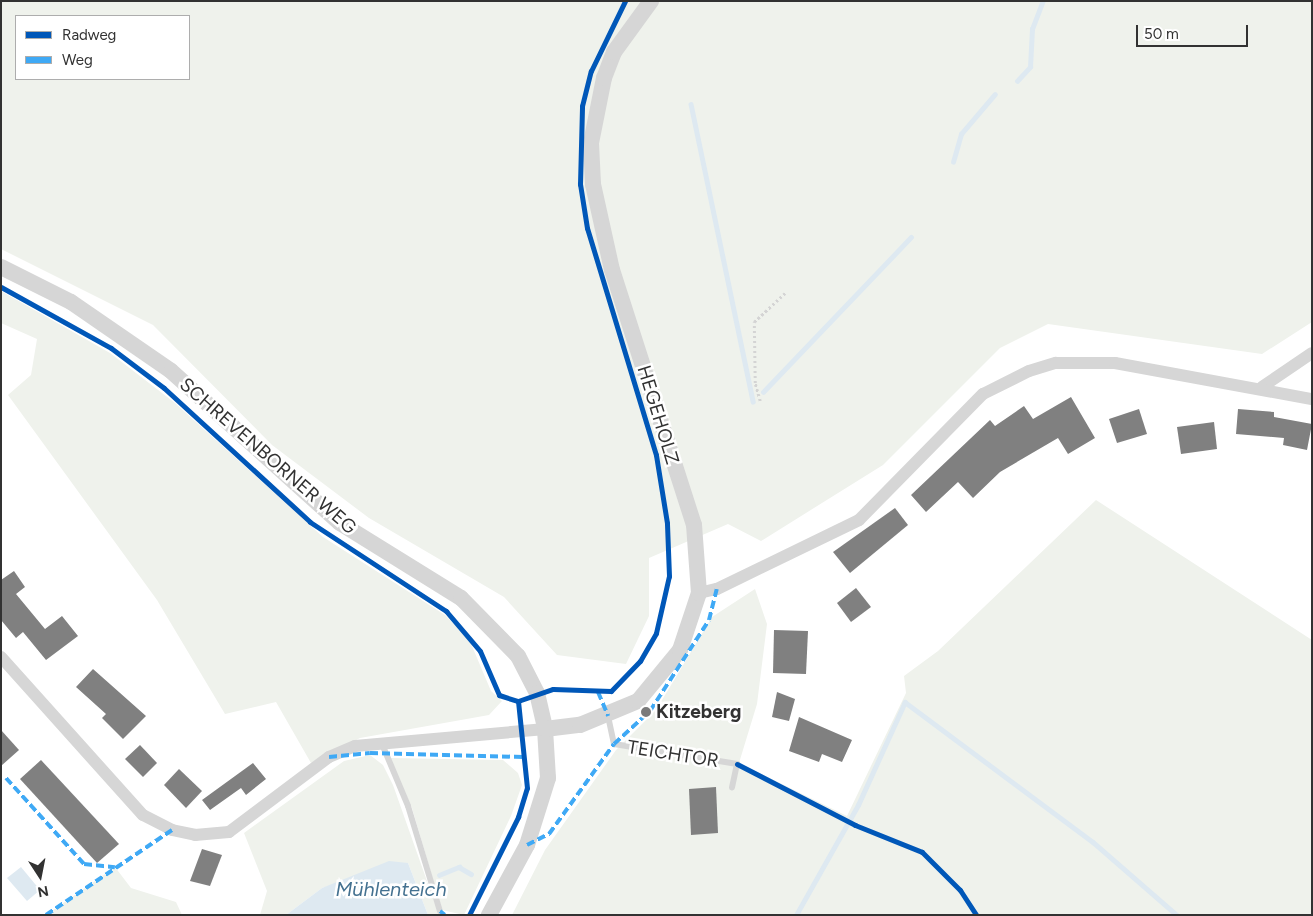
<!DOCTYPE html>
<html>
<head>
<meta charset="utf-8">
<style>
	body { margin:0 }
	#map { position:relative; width:1313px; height:916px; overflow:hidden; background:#fff; font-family:Figtree,sans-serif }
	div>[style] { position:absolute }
	.green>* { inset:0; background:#eff2ec }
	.water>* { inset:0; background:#dee9f1 }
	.stream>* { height:4.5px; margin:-2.25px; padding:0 2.25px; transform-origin:2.25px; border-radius:2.25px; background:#dee9f1 }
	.building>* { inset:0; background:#808080 }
	.path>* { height:2.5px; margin-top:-1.25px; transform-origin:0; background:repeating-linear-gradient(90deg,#d4d4d4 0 2.5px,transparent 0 5px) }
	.service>* { height:6px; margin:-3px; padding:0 3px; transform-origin:3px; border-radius:3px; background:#d6d6d6 }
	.minor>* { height:12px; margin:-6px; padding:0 6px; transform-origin:6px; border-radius:6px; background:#d6d6d6 }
	.tertiary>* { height:16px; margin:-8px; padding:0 8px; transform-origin:8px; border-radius:8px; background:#d6d6d6 }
	.quiet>* { height:4px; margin-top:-2px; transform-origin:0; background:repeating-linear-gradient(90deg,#3fa9f5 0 8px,transparent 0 12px) }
	.cycleway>* { height:5px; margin:-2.5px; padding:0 2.5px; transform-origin:2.5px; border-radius:2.5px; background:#0057b8 }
	.dots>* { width:14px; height:14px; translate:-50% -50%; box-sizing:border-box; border:2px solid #fff; border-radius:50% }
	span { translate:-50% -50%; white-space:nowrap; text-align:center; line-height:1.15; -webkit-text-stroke:5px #fff; paint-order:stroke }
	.street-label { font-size:19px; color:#323232 }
	.poi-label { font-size:19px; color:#323232; font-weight:700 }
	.left { translate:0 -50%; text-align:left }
	.water-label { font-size:20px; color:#447190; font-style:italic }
	.frame { position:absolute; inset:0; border:2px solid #323232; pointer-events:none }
	.legend { position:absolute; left:15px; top:15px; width:175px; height:65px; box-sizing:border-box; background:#fff; border:1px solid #adadad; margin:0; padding:6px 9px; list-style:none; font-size:15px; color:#323232 }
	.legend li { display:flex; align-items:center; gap:10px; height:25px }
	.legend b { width:25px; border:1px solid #adadad }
	.north { position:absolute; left:15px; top:851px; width:50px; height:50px; -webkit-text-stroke:4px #fff; paint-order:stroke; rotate:169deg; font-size:14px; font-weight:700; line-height:20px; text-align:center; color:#323232 }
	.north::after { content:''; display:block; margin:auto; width:18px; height:22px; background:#323232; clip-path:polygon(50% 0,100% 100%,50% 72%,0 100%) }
	.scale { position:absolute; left:1136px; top:25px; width:112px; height:22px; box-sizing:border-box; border:2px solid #323232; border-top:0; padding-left:6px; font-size:15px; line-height:18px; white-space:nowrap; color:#323232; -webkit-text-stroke:4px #fff; paint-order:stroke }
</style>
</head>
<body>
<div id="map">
	<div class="green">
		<i style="clip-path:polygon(evenodd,1px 1px,1312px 1px,1312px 322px,1262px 354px,1048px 324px,1000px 348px,883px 465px,761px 541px,728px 524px,649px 558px,649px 616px,626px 664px,557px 655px,504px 597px,369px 518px,272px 445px,153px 325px,1px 249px,1px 1px,16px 16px,189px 16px,189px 79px,16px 79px,16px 16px)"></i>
		<i style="clip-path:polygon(1px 291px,110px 353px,175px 403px,323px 537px,445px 615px,469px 639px,491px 691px,502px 701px,489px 715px,360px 738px,311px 763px,276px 702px,225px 714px,157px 600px,8px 395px,31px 375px,37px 339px,1px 323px)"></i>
		<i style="clip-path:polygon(1096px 500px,1312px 640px,1312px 915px,512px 915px,545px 850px,616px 750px,656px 710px,712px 617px,755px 589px,767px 624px,757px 704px,739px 763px,847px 816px,906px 693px,904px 676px,938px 651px)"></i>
		<i style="clip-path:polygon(370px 755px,383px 765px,393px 785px,439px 915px,428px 915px,408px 863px,322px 888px,286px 915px,260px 915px,267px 891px,244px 833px,344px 761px)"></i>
		<i style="clip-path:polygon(390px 758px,503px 760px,518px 773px,522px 785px,511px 816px,464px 915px,442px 910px,412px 808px)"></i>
		<i style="clip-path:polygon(115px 867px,131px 888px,176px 902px,182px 915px,46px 915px)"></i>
	</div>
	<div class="water">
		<i style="clip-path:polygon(389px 861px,408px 863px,428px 915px,286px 915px,322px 888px)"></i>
		<i style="clip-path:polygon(21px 867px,40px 890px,27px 901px,7px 878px)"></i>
	</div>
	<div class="stream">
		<i style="left:1017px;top:81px;width:19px;rotate:-47deg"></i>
		<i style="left:1030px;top:67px;width:38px;rotate:-87deg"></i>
		<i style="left:1032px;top:29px;width:30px;rotate:-69deg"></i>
		<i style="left:691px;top:104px;width:304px;rotate:78.2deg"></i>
		<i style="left:953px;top:162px;width:29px;rotate:-74deg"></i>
		<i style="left:961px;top:134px;width:52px;rotate:-49.6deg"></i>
		<i style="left:763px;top:392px;width:214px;rotate:-46.3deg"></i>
		<i style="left:439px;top:875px;width:22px;rotate:-22deg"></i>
		<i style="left:459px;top:867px;width:14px;rotate:30deg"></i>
		<i style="left:796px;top:915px;width:126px;rotate:-60.6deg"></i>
		<i style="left:858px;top:805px;width:113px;rotate:-65.5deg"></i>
		<i style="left:905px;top:702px;width:234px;rotate:36.7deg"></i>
		<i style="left:1093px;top:842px;width:111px;rotate:41deg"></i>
	</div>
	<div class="building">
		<i style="clip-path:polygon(1071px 397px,1095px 438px,1068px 454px,1058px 438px,1000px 472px,973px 498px,958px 482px,926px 512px,911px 495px,990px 420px,995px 426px,1024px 406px,1033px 419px)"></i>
		<i style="clip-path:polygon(1139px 409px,1147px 434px,1117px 443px,1109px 419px)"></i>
		<i style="clip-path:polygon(1238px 409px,1274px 412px,1274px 417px,1312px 424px,1307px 450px,1283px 445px,1284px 438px,1236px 434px)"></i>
		<i style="clip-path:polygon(1214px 422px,1217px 449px,1181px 454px,1177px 427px)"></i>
		<i style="clip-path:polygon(895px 508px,908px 525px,850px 573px,833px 552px)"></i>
		<i style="clip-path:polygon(14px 571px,25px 587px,16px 594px,45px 629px,62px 616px,78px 636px,46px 660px,23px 632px,16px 638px,1px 620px,1px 580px)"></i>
		<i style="clip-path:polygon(856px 588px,871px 607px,851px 622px,837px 603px)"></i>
		<i style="clip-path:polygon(774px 630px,808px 631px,806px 674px,773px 673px)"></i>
		<i style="clip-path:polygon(93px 669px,146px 716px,123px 739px,102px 718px,106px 714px,76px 687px)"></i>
		<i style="clip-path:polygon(777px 692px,795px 699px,789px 721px,772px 717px)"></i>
		<i style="clip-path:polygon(799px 717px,852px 740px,842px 762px,822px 754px,819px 762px,789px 751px)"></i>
		<i style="clip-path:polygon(1px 730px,19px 750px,1px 766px)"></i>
		<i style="clip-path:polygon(140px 745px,157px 763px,143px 777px,125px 759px)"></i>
		<i style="clip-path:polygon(41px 760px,119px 844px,97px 863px,20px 779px)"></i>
		<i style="clip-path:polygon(253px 763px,266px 779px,246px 795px,241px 788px,210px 810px,202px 800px)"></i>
		<i style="clip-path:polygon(179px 769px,202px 791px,186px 808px,164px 785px)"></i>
		<i style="clip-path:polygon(716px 787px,718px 833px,691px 835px,689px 789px)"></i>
		<i style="clip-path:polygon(202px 849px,222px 855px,210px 886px,190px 881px)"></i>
	</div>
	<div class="path">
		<i style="left:760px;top:401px;width:19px;rotate:-106deg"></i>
		<i style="left:755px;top:383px;width:61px;rotate:-90.9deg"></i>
		<i style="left:754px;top:322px;width:44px;rotate:-43.2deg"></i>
	</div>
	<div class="service">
		<i style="left:608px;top:716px;width:29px;rotate:78deg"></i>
		<i style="left:614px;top:744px;width:125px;rotate:9.2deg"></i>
		<i style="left:737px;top:764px;width:24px;rotate:102deg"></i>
		<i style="left:382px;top:744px;width:67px;rotate:67.2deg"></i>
		<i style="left:408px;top:806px;width:110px;rotate:73.1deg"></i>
	</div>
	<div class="minor">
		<i style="left:1262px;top:387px;width:60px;rotate:-34.2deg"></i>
		<i style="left:699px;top:593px;width:18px;rotate:-13deg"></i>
		<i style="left:717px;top:589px;width:158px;rotate:-25.9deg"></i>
		<i style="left:859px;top:520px;width:177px;rotate:-45.5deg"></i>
		<i style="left:983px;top:394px;width:51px;rotate:-26.6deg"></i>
		<i style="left:1029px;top:371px;width:28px;rotate:-17deg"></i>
		<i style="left:1056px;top:363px;width:59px"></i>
		<i style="left:1115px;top:363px;width:200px;rotate:10.4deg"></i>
		<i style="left:1px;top:657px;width:212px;rotate:48.1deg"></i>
		<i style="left:143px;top:815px;width:33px;rotate:27deg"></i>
		<i style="left:172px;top:830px;width:24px;rotate:12deg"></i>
		<i style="left:195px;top:835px;width:34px;rotate:-5deg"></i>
		<i style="left:229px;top:832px;width:125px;rotate:-36.9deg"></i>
		<i style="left:329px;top:757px;width:28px;rotate:-23deg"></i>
		<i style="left:355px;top:746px;width:191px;rotate:-5.1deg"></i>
	</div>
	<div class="tertiary">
		<i style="left:1px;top:267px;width:78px;rotate:26.6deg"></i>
		<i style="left:71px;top:302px;width:121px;rotate:34.6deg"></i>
		<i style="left:171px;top:371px;width:227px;rotate:42deg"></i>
		<i style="left:340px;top:523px;width:142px;rotate:31.8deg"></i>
		<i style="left:461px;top:598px;width:81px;rotate:45.5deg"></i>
		<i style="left:518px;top:656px;width:42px;rotate:62.8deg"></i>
		<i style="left:537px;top:693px;width:37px;rotate:77deg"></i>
		<i style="left:545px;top:729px;width:49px;rotate:86.5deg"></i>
		<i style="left:548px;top:778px;width:70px;rotate:107.4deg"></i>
		<i style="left:527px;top:845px;width:80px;rotate:118.5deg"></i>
		<i style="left:545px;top:729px;width:35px;rotate:-7deg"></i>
		<i style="left:580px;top:725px;width:63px;rotate:-22.5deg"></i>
		<i style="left:638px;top:701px;width:66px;rotate:-50.5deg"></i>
		<i style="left:680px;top:650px;width:60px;rotate:-71.6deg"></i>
		<i style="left:699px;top:593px;width:68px;rotate:-94.2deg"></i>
		<i style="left:694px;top:525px;width:268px;rotate:-107.8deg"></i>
		<i style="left:612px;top:270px;width:88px;rotate:-102.5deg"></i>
		<i style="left:593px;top:184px;width:41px;rotate:-92.8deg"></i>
		<i style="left:591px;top:143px;width:66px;rotate:-78.7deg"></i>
		<i style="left:604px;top:78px;width:28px;rotate:-69deg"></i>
		<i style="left:614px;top:52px;width:63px;rotate:-54deg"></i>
	</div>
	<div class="quiet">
		<i style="left:598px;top:692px;width:26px;rotate:67deg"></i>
		<i style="left:329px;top:757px;width:41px;rotate:-5.6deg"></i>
		<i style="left:370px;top:753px;width:153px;rotate:1.5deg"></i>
		<i style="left:6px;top:778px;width:116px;rotate:47.8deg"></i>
		<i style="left:84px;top:864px;width:31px;rotate:6deg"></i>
		<i style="left:527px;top:845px;width:25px;rotate:-27deg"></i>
		<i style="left:549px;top:834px;width:111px;rotate:-54.2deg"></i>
		<i style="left:614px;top:744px;width:49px;rotate:-42.5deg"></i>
		<i style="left:650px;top:711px;width:108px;rotate:-57deg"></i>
		<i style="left:709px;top:620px;width:32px;rotate:-76deg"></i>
		<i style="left:440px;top:911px;width:6px;rotate:39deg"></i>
		<i style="left:46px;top:915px;width:152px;rotate:-34deg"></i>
	</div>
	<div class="cycleway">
		<i style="left:1px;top:287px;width:126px;rotate:29deg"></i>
		<i style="left:111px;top:348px;width:66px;rotate:37deg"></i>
		<i style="left:164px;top:388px;width:198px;rotate:42.5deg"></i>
		<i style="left:310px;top:522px;width:163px;rotate:33.2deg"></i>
		<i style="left:446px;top:611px;width:52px;rotate:49.6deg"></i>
		<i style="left:480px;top:651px;width:48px;rotate:66.6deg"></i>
		<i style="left:499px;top:695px;width:20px;rotate:18deg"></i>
		<i style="left:518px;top:701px;width:37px;rotate:-19deg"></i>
		<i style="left:553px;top:689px;width:58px;rotate:2deg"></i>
		<i style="left:611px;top:691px;width:42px;rotate:-46deg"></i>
		<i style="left:640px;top:661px;width:32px;rotate:-60deg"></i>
		<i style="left:656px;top:633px;width:58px;rotate:-77.2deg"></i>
		<i style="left:669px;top:576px;width:53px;rotate:-92.2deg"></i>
		<i style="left:667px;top:523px;width:69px;rotate:-99.2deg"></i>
		<i style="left:656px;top:455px;width:237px;rotate:-106.9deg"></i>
		<i style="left:587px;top:228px;width:45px;rotate:-99deg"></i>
		<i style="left:580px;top:184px;width:78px;rotate:-88.5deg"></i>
		<i style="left:582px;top:106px;width:36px;rotate:-76deg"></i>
		<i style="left:591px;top:71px;width:78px;rotate:-64.1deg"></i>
		<i style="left:737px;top:764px;width:133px;rotate:27.3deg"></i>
		<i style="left:855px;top:825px;width:72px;rotate:21.9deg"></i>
		<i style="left:922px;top:852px;width:54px;rotate:45deg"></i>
		<i style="left:960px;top:890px;width:30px;rotate:57deg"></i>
		<i style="left:469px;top:915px;width:110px;rotate:-63.4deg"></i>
		<i style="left:518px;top:817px;width:30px;rotate:-73deg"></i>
		<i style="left:527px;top:788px;width:87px;rotate:-95.9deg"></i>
	</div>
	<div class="dots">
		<i style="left:646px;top:712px;background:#7a7a7a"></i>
	</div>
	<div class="street-label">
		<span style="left:658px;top:415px;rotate:73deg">HEGEHOLZ</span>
		<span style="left:268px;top:456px;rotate:41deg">SCHREVENBORNER WEG</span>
		<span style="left:673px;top:754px;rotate:9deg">TEICHTOR</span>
	</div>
	<div class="poi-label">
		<span class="left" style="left:656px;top:712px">Kitzeberg</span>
	</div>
	<div class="water-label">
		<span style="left:391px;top:889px">Mühlenteich</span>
	</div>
	<div class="frame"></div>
	<ul class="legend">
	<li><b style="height:6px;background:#0057b8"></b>Radweg</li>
	<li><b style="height:6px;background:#3fa9f5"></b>Weg</li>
	</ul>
	<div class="north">N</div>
	<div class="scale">50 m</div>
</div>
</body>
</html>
